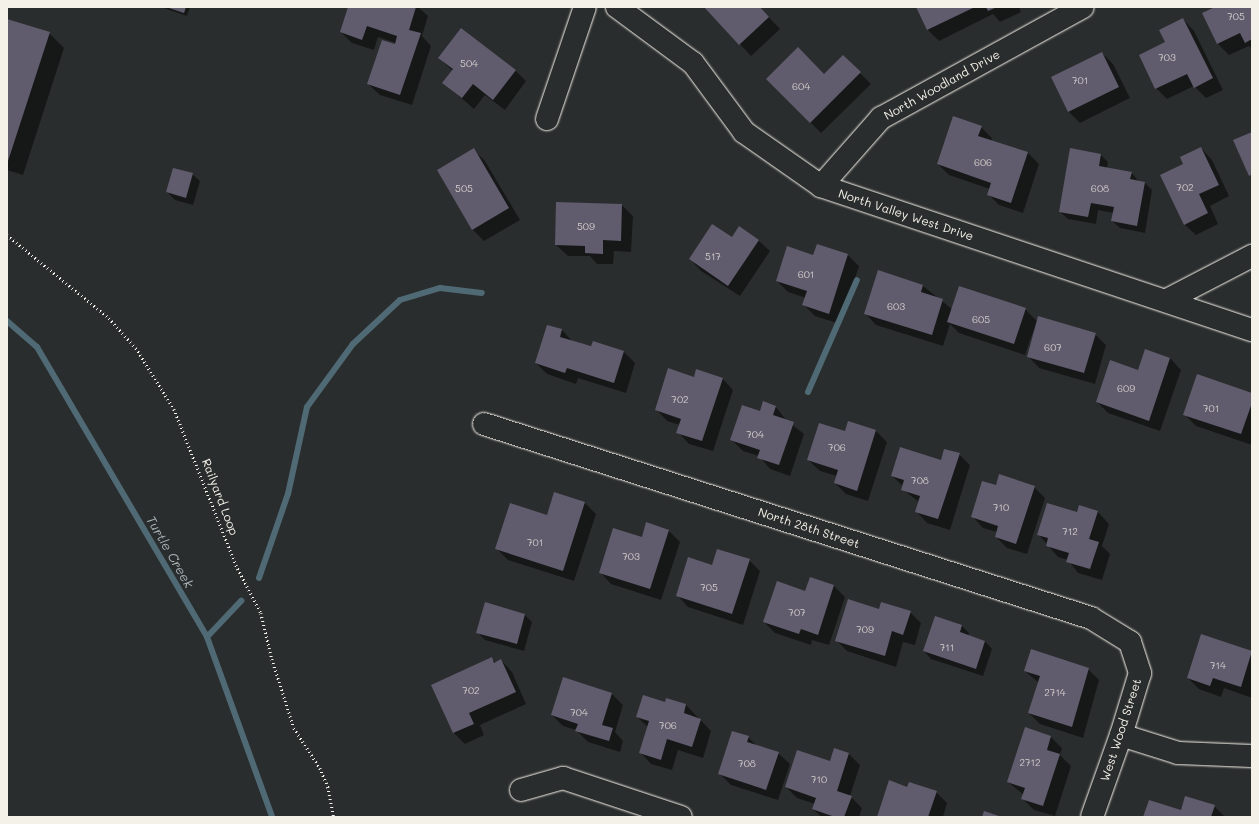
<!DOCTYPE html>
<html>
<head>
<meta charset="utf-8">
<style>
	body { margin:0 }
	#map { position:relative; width:1259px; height:824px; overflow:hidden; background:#2a2d2e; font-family:Mali,sans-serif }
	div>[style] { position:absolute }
	.shadow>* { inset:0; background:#0007 }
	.stream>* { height:6px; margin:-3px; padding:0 3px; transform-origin:3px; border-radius:3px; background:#506a75 }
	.building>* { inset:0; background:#605b6d }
	.path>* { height:2.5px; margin-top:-1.25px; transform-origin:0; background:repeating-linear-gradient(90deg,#f4f1e8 0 1px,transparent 0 4px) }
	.roads { filter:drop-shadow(0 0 1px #f4f1e8) drop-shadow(0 0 1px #f4f1e8) }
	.minor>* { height:22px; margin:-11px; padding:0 11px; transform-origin:11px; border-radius:11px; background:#2a2d2e }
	span { translate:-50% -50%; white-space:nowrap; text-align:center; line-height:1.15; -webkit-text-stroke:3.5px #2a2d2e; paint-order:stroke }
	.number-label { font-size:10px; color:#cfccc9 }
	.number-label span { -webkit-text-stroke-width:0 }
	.street-label { font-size:12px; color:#f4f1e8 }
	.water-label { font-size:13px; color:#aab4b4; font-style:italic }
	.frame { position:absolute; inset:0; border:8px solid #f4f1e8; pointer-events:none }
</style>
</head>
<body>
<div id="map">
	<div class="shadow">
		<i style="clip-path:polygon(161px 7px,190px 7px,187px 16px)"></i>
		<i style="clip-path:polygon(349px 7px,418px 7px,428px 16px,422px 36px,431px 46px,412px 105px,380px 95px,368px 84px,396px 43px,378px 37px,374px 50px,352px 43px,341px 32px)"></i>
		<i style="clip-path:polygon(705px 7px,759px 7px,780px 29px,751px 56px)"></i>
		<i style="clip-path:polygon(917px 7px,1019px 7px,1021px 12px,1000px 22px,993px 14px,939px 41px,928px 30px)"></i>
		<i style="clip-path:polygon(1218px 7px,1252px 7px,1252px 49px,1249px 46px,1229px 55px,1218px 44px,1204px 14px)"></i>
		<i style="clip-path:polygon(1183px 19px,1194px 31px,1223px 90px,1206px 98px,1194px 86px,1167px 99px,1156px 88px,1167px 43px)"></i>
		<i style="clip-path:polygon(7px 20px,49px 33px,64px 48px,23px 175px,7px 170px)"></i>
		<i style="clip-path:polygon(1102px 53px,1113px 64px,1130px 98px,1080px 123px,1069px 112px,1052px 78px)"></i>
		<i style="clip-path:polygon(843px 56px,871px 84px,821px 133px,767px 79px,824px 75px)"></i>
		<i style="clip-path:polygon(439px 58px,515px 70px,526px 81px,505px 110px,485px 95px,474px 109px,444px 83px,453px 71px)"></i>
		<i style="clip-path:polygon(981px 127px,992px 138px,991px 141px,1028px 153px,1039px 164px,1023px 213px,999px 205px,988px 194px,990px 189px,949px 175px,938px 164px)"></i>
		<i style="clip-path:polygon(1201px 148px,1212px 160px,1229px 196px,1210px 206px,1218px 224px,1196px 235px,1184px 224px,1184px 164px)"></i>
		<i style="clip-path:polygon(474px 150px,485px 161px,520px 220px,484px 241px,473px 230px)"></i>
		<i style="clip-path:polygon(1101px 155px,1108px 162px,1107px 168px,1132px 173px,1139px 182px,1145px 183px,1152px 190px,1145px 233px,1120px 228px,1112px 221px,1114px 213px,1098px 210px,1096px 224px,1068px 219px,1060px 212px)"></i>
		<i style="clip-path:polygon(192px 174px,200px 181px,193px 205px,175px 200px,167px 192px)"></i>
		<i style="clip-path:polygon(622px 205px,633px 216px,631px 252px,614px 251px,613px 264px,597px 264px,590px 256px,568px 256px,556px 245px)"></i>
		<i style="clip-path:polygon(732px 239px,758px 240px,770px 251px,740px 296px,701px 271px,690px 259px)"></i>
		<i style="clip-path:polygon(817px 245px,848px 255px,859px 266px,840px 324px,815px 316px,804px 305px,806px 298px,788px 292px,777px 281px,814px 256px)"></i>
		<i style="clip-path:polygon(878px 272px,923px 286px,952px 309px,1025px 309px,1038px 322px,1095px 334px,1106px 345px,1095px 384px,1039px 368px,1028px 356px,1035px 326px,1025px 355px,959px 333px,950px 324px,943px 346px,876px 325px,865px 313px)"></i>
		<i style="clip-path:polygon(548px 326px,562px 330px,573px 342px,624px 352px,635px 363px,626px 393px,578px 378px,576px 384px,547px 374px,536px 363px)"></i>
		<i style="clip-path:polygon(1170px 358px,1181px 370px,1160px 431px,1108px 413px,1097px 402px)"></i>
		<i style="clip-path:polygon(694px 378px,722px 378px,733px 390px,713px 451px,689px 444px,678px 432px,680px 425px,667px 421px,656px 409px)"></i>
		<i style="clip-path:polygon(1252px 394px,1252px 445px,1196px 426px,1185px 415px)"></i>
		<i style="clip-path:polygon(764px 402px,776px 407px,786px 420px,804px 434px,790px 476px,770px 469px,759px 456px,743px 451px,731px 439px,760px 412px)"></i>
		<i style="clip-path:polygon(848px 423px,876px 431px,887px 442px,868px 501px,846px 494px,835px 483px,837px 476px,820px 471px,808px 460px,845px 433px)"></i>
		<i style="clip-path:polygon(959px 454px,970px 465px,950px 530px,927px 523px,916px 511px,919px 502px,902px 489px,903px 486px,892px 476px)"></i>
		<i style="clip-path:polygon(996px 486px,1034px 487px,1045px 498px,1027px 554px,1007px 548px,996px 537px,997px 532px,983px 528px,972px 516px)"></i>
		<i style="clip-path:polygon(555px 493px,585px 503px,596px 514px,574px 581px,508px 560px,496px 548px,547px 516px)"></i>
		<i style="clip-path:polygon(1079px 507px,1098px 512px,1109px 524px,1102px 546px,1110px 554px,1102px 580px,1078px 573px,1068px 560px,1058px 557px,1038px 534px,1077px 513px)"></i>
		<i style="clip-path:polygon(669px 531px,680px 542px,661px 600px,611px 584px,600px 572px,643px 538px)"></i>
		<i style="clip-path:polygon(749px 560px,760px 571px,743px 625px,688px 607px,677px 595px,713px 566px)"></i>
		<i style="clip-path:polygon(834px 586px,845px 597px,829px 645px,812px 640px,811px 645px,775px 633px,764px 622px,805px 592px)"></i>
		<i style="clip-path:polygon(880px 610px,910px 612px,921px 623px,915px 645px,903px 642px,896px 667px,847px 651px,836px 640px)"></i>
		<i style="clip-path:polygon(525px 615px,532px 622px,524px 651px,485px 640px,477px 632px)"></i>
		<i style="clip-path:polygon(962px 626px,969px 633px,968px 636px,985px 641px,992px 649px,983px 676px,931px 659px,924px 651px)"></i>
		<i style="clip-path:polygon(1202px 635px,1252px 652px,1252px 698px,1224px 688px,1221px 697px,1199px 689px,1188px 678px)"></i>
		<i style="clip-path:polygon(492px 659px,496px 663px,501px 660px,512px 672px,526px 704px,480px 725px,484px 735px,465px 744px,454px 733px,433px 685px)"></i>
		<i style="clip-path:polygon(1088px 669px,1099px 680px,1083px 738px,1040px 724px,1029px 713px,1039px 683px,1025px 671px)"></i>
		<i style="clip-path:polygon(563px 678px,612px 694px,623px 705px,615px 732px,623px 741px,620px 752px,588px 742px,576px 730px,563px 726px,552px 715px)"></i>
		<i style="clip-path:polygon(666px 703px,686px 705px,711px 731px,703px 758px,678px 750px,672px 770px,651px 764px,640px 752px,648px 727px,637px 717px)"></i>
		<i style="clip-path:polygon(1025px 729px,1051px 737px,1062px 748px,1060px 755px,1071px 766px,1055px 816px,1034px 810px,1022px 798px,1024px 795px,1008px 782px)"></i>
		<i style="clip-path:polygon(748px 737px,757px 746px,778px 753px,790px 764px,778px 800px,731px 785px,719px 773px)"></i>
		<i style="clip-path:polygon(835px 749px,849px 754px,860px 765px,850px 796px,862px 808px,859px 817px,821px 817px,813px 809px,815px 804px,797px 798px,786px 787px,830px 763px)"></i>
		<i style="clip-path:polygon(908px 788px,936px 792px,947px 803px,943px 817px,878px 817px)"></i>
		<i style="clip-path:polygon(1214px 806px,1225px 817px,1144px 817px,1182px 812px)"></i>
	</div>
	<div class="stream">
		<i style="left:7px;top:321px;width:40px;rotate:41deg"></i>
		<i style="left:37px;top:347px;width:336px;rotate:59.6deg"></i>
		<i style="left:207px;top:637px;width:191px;rotate:70.1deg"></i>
		<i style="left:808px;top:392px;width:122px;rotate:-66.4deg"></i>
		<i style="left:259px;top:578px;width:89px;rotate:-71deg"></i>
		<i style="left:288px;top:494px;width:89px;rotate:-77.7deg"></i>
		<i style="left:307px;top:407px;width:78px;rotate:-53.9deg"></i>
		<i style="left:353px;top:344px;width:64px;rotate:-43.1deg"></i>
		<i style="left:400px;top:300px;width:42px;rotate:-16.7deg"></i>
		<i style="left:440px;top:288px;width:42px;rotate:6.8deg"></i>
		<i style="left:207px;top:637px;width:50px;rotate:-46.6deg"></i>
	</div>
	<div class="building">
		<i style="clip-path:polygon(166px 7px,186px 7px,184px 13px)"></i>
		<i style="clip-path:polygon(348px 7px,416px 7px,409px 30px,421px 33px,400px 95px,367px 84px,382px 40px,395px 44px,397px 36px,367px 26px,362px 40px,340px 32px)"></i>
		<i style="clip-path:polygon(704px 7px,760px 7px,769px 17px,739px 45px)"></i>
		<i style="clip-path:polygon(916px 7px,975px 7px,927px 30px)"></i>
		<i style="clip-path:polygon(986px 7px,997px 7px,988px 11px)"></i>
		<i style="clip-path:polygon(1215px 7px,1252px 7px,1252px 39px,1245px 43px,1240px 33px,1217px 44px,1202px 13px)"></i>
		<i style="clip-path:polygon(1183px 18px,1213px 78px,1194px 88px,1187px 74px,1155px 89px,1139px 55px,1165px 42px,1159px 30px)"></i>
		<i style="clip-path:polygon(7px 19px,50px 32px,8px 161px,7px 161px)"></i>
		<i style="clip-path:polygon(461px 28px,516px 70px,493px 100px,473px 84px,462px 98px,442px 83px,453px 69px,438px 58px)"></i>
		<i style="clip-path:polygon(798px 47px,824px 74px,843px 55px,861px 72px,810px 123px,766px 79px)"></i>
		<i style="clip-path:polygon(1102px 52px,1119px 87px,1068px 112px,1051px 77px)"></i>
		<i style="clip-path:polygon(953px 116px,982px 126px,978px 136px,1028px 152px,1011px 203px,987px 195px,991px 183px,937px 164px)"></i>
		<i style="clip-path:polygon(1252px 132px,1252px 174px,1249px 176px,1233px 140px)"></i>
		<i style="clip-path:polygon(1201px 147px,1219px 185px,1199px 194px,1208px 213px,1184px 225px,1160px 175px,1183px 164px,1180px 157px)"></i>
		<i style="clip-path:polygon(474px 148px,509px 208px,472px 230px,437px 170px)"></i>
		<i style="clip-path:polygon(1070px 148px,1101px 154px,1099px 166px,1132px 172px,1130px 179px,1145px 182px,1137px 226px,1111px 221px,1114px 207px,1091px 203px,1088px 217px,1059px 212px)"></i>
		<i style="clip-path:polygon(173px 168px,193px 173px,186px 198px,166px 192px)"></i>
		<i style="clip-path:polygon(556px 202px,622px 204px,621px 241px,603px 240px,603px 254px,585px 253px,585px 246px,555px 245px)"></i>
		<i style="clip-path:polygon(712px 224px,732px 237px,739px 226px,759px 240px,728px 286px,689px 259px)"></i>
		<i style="clip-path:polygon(817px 244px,848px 254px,829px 314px,802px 305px,807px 291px,776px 281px,787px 246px,813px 255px)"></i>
		<i style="clip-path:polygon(878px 270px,923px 285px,921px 292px,943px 299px,932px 335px,864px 314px)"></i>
		<i style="clip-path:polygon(959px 286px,1026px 308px,1014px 344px,947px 322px)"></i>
		<i style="clip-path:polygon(1038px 316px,1096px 333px,1084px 373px,1027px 357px)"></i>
		<i style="clip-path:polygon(547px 325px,562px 329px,560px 337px,591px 346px,593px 341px,624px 351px,614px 383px,567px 368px,565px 373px,535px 363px)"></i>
		<i style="clip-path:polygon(1145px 349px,1170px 358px,1149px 421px,1096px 402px,1110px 360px,1138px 370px)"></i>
		<i style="clip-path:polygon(668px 368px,694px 377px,696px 369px,723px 378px,702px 441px,676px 433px,681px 419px,655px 410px)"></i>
		<i style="clip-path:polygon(1197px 374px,1252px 393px,1252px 403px,1241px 434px,1183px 415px)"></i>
		<i style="clip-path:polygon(763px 401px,776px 406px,773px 415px,794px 422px,779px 465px,757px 458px,760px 450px,730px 440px,742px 405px,760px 411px)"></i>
		<i style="clip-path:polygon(848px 421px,876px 430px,857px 491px,834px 483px,838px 470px,807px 460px,819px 423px,845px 431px)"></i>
		<i style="clip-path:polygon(900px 447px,941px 460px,944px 449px,960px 453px,938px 519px,915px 512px,920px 496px,901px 490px,904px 480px,891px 476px)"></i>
		<i style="clip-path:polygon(999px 474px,1035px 486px,1016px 544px,995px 537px,998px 526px,971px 517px,982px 481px,996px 485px)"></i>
		<i style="clip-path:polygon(554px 492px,585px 502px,563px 571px,495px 549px,510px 503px,547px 515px)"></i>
		<i style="clip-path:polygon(1047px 503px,1077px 512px,1079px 505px,1098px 511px,1089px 539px,1099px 542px,1090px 569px,1066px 562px,1069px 553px,1046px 546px,1048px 538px,1037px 535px)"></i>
		<i style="clip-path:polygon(646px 522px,669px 530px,650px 589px,599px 573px,613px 528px,642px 537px)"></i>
		<i style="clip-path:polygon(717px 549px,750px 559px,732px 614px,676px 596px,688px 557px,712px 565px)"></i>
		<i style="clip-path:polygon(810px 577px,834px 585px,818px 635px,801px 629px,799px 634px,763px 622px,777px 581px,805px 591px)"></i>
		<i style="clip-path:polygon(848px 599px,879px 609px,881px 602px,911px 611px,903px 635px,892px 631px,885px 656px,835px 641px)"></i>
		<i style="clip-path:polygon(485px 602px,525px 614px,517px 644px,476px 633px)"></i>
		<i style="clip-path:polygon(935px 616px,962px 625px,960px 632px,985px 641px,976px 669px,923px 651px)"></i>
		<i style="clip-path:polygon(1201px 634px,1252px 651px,1241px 687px,1213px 678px,1210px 686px,1187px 678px)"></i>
		<i style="clip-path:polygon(1031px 649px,1089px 668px,1072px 727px,1028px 713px,1040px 676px,1024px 671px)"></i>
		<i style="clip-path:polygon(492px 657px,494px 663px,501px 659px,516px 692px,469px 713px,474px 724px,453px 733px,431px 685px)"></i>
		<i style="clip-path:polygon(563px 677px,612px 693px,602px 725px,613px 728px,609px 741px,575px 731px,578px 724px,551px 715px)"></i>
		<i style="clip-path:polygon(643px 695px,665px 702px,666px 698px,686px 704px,684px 713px,701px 719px,692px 747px,667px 739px,661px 760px,639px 753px,649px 721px,636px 717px)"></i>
		<i style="clip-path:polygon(1025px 727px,1051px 736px,1047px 750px,1060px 754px,1043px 806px,1021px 799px,1025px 788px,1007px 782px)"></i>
		<i style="clip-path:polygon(732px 731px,749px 736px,747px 742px,779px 752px,766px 790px,718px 774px)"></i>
		<i style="clip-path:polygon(834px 748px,849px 753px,837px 791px,852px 796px,844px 817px,835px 817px,812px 809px,816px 798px,785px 787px,797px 750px,830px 761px)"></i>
		<i style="clip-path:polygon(889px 780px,907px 787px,909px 782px,937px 791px,928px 817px,877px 817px)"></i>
		<i style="clip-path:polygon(1185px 796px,1215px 805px,1211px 817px,1143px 817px,1149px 800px,1181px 810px)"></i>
		<i style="clip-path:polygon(984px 811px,1002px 817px,982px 817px)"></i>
	</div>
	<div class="path">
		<i style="left:7px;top:235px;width:132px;rotate:39.1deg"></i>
		<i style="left:109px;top:318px;width:40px;rotate:48deg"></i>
		<i style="left:136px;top:348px;width:72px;rotate:58.1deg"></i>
		<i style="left:174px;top:409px;width:168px;rotate:68.3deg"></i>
		<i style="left:236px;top:565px;width:54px;rotate:62.5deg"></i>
		<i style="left:261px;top:613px;width:47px;rotate:76.6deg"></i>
		<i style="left:272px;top:659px;width:72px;rotate:72.3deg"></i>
		<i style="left:294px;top:728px;width:48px;rotate:57deg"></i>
		<i style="left:320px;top:768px;width:21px;rotate:67deg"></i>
		<i style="left:328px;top:787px;width:31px;rotate:79deg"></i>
	</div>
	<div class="roads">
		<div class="minor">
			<i style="left:617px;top:7px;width:94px;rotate:36.4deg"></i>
			<i style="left:693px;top:63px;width:86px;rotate:53.5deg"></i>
			<i style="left:744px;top:132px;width:94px;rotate:35deg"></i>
			<i style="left:821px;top:186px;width:454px;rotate:18.5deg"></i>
			<i style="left:547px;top:119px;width:118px;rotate:-71.3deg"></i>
			<i style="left:821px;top:186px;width:91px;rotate:-48.6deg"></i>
			<i style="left:881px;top:118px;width:230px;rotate:-28.8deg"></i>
			<i style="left:1167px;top:300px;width:96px;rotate:-27.4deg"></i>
			<i style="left:484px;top:424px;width:637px;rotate:17.72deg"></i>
			<i style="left:1091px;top:618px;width:46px;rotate:31.6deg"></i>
			<i style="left:1130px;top:642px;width:33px;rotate:72deg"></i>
			<i style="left:1140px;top:673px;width:65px;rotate:107deg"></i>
			<i style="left:1121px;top:735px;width:87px;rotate:109.5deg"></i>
			<i style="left:1121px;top:735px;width:60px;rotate:17.5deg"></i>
			<i style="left:1178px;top:753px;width:74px;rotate:2.3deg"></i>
			<i style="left:521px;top:790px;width:44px;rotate:-15.9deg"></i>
			<i style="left:563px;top:778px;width:124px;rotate:18.3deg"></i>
		</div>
	</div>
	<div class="number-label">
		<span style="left:1236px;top:17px">705</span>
		<span style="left:1167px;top:58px">703</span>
		<span style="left:469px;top:64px">504</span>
		<span style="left:1080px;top:81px">701</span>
		<span style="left:801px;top:87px">604</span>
		<span style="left:983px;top:163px">606</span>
		<span style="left:1185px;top:188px">702</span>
		<span style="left:464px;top:189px">505</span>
		<span style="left:1100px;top:189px">608</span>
		<span style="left:586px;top:227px">509</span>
		<span style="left:713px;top:257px">517</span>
		<span style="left:806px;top:275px">601</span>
		<span style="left:896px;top:307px">603</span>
		<span style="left:981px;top:320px">605</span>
		<span style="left:1053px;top:348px">607</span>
		<span style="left:1126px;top:389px">609</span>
		<span style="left:680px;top:400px">702</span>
		<span style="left:1211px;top:409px">701</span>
		<span style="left:755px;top:435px">704</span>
		<span style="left:837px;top:448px">706</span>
		<span style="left:920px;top:481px">708</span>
		<span style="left:1001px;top:508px">710</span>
		<span style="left:1070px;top:532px">712</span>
		<span style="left:535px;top:543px">701</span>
		<span style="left:631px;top:557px">703</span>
		<span style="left:709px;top:588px">705</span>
		<span style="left:797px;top:613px">707</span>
		<span style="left:865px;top:630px">709</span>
		<span style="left:947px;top:648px">711</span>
		<span style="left:1218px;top:666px">714</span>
		<span style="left:471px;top:691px">702</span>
		<span style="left:1055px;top:693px">2714</span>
		<span style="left:579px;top:713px">704</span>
		<span style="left:668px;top:726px">706</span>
		<span style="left:1030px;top:763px">2712</span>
		<span style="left:747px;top:764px">708</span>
		<span style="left:819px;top:780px">710</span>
	</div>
	<div class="street-label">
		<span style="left:942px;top:85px;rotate:-29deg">North Woodland Drive</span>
		<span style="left:906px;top:215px;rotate:18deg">North Valley West Drive</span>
		<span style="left:220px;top:497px;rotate:69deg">Railyard Loop</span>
		<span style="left:809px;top:528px;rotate:18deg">North 28th Street</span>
		<span style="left:1121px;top:730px;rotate:-72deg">West Wood Street</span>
	</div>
	<div class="water-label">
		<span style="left:170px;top:552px;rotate:60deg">Turtle Creek</span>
	</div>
	<div class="frame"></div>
</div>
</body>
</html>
